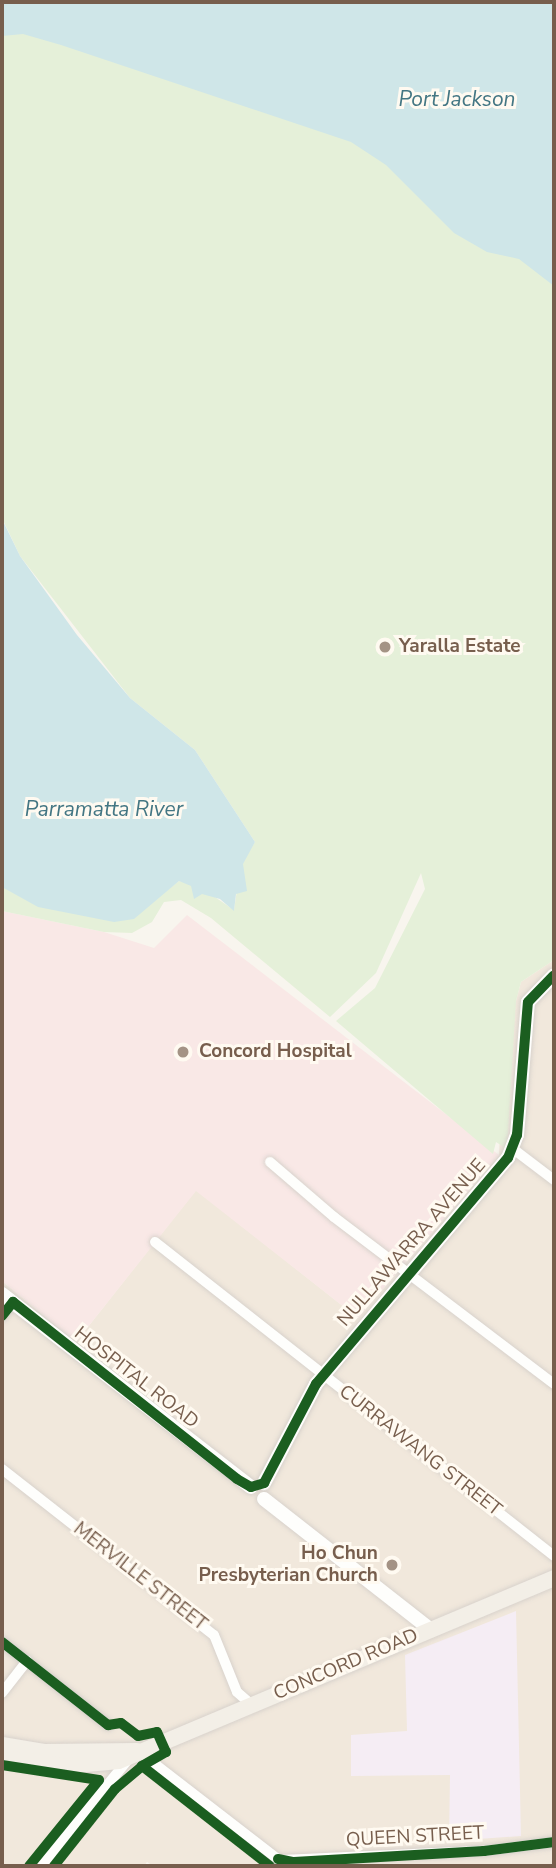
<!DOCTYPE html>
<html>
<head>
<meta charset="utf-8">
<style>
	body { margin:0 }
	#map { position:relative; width:556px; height:1868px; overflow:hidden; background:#f8f5ee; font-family:"Nunito Sans",sans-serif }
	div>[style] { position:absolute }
	.residential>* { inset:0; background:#f1e8dc }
	.education>* { inset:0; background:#f5edf4 }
	.medical>* { inset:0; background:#f9e8e6 }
	.green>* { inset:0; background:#e5f0d9 }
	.water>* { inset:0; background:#cfe6e8 }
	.roads { filter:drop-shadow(0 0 2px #d8d2cc) drop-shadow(0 0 2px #d8d2cc) }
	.street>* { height:10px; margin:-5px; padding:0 5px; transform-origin:5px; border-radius:5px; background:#fefefc }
	.secondary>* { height:14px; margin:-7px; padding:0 7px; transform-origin:7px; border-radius:7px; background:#fefefc }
	.primary>* { height:16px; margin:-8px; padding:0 8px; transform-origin:8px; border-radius:8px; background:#f3efe7 }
	.cycleway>* { height:10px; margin:-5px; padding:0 5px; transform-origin:5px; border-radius:5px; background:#1b5e20 }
	.dots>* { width:19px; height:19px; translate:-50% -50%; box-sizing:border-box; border:4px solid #fffaf1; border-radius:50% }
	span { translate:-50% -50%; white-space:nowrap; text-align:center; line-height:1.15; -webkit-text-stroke:6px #fffaf1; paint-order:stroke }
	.poi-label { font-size:19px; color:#775e4d; font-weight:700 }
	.left { translate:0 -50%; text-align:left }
	.right { translate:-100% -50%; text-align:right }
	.street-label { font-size:19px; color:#775e4d }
	.water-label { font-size:21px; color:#437683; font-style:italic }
	.frame { position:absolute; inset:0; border:4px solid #775e4d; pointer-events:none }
</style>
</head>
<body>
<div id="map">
	<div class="residential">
		<i style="clip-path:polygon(554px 960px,554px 1866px,153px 1866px,147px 1862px,144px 1866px,2px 1866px,2px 1281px,76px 1342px,196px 1190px,358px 1318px,499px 1155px,504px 1046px,521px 982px)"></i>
	</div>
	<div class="education">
		<i style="clip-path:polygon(516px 1611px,521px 1836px,449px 1841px,450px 1775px,351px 1776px,351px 1735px,407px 1731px,405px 1655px)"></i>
	</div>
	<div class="medical">
		<i style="clip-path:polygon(2px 911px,104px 932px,154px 948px,187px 915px,499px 1155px,358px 1318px,196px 1191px,76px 1342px,2px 1281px)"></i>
	</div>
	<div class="green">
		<i style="clip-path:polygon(2px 7px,332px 117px,554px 264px,554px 960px,521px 982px,516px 1001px,507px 1149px,496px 1142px,493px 1154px,336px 1021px,375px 988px,425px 889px,421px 873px,376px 973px,330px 1017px,211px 918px,181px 900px,164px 902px,152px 922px,132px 933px,104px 932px,2px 911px,2px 872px,152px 902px,179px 881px,197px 885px,234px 910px,241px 863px,255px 842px,195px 750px,130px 698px,20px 556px,2px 518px)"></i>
	</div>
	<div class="water">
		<i style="clip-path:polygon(2px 2px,554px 2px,554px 286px,519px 259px,487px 252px,454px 233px,386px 165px,351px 142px,61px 45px,23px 34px,2px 36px)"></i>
		<i style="clip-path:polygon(2px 519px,20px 556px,77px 635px,130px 698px,195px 750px,255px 842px,243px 864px,247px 891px,236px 894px,234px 911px,220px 899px,202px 894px,194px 899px,191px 886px,179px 881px,134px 919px,114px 922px,38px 907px,2px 887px)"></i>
	</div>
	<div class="roads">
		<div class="street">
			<i style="left:512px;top:1148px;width:53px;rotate:37.3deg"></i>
			<i style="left:270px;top:1162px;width:84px;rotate:40.7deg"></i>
			<i style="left:334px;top:1217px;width:276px;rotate:37.2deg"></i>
			<i style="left:155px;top:1242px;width:508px;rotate:38.2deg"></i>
			<i style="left:2px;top:1316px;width:18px;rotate:-52deg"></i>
			<i style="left:2px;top:1469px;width:269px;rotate:38.1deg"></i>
			<i style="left:214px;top:1635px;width:61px;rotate:68deg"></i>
			<i style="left:237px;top:1692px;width:20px;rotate:41deg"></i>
			<i style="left:2px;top:1642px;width:135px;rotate:38.1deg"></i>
			<i style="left:2px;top:1693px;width:41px;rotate:-52deg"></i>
			<i style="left:138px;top:1751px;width:188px;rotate:37.7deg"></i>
			<i style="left:282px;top:1860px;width:202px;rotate:-2.6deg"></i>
			<i style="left:484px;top:1851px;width:71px;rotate:-7.3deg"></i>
			<i style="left:41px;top:1866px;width:136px;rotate:-50.7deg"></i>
		</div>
		<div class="secondary">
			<i style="left:2px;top:1294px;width:315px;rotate:37.8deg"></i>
			<i style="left:264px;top:1483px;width:112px;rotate:-62.3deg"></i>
			<i style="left:316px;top:1384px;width:297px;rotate:-49.7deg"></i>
			<i style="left:508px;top:1158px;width:25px;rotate:-69deg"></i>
			<i style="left:517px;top:1135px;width:133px;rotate:-85.3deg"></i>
			<i style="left:528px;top:1002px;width:37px;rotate:-46deg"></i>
			<i style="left:264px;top:1499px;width:212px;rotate:38.1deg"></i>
		</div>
		<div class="primary">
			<i style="left:2px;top:1745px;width:44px;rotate:9.2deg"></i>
			<i style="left:45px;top:1752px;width:92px;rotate:-0.6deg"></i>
			<i style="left:2px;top:1758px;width:64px;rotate:7.2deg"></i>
			<i style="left:65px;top:1766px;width:54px;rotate:-5.3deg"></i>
			<i style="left:119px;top:1761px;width:472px;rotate:-22.8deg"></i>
		</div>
	</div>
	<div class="cycleway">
		<i style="left:2px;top:1316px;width:18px;rotate:-52deg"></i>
		<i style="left:13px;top:1302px;width:285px;rotate:38.3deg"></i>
		<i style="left:237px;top:1479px;width:16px;rotate:30deg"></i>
		<i style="left:251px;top:1487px;width:14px;rotate:-17deg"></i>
		<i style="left:264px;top:1483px;width:112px;rotate:-62.3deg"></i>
		<i style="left:316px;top:1384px;width:297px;rotate:-49.7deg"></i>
		<i style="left:508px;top:1158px;width:25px;rotate:-69deg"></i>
		<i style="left:517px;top:1135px;width:133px;rotate:-85.3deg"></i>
		<i style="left:528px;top:1002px;width:37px;rotate:-46deg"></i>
		<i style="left:2px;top:1642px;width:135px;rotate:38.1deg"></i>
		<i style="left:108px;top:1725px;width:13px;rotate:-9deg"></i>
		<i style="left:121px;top:1723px;width:21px;rotate:37deg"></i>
		<i style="left:138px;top:1736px;width:19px;rotate:-12deg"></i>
		<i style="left:157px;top:1732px;width:22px;rotate:66deg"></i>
		<i style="left:166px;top:1752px;width:28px;rotate:150deg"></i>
		<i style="left:2px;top:1765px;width:98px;rotate:8.8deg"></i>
		<i style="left:99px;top:1780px;width:111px;rotate:129.1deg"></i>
		<i style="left:278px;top:1859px;width:16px;rotate:11deg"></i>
		<i style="left:294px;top:1862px;width:190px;rotate:-3.3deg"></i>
		<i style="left:484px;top:1851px;width:71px;rotate:-7.3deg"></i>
		<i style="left:54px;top:1866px;width:98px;rotate:-51.6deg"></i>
		<i style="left:115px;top:1789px;width:35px;rotate:-40deg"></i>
		<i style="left:142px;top:1766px;width:162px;rotate:38deg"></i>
	</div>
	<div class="dots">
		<i style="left:385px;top:647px;background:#a49385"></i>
		<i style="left:183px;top:1052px;background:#a49385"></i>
		<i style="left:392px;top:1565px;background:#a49385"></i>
	</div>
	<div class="poi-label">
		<span class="left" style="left:399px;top:647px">Yaralla Estate</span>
		<span class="left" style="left:199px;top:1052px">Concord Hospital</span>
		<span class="right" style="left:378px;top:1565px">Ho Chun<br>Presbyterian Church</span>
	</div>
	<div class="street-label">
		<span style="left:412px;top:1243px;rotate:-49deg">NULLAWARRA AVENUE</span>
		<span style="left:136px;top:1378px;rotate:38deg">HOSPITAL ROAD</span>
		<span style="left:420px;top:1451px;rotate:38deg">CURRAWANG STREET</span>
		<span style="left:140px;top:1577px;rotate:38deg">MERVILLE STREET</span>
		<span style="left:346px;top:1665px;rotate:-23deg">CONCORD ROAD</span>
		<span style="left:415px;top:1837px;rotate:-3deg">QUEEN STREET</span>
	</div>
	<div class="water-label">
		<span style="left:457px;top:99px">Port Jackson</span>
		<span style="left:104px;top:809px">Parramatta River</span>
	</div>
	<div class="frame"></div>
</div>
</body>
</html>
